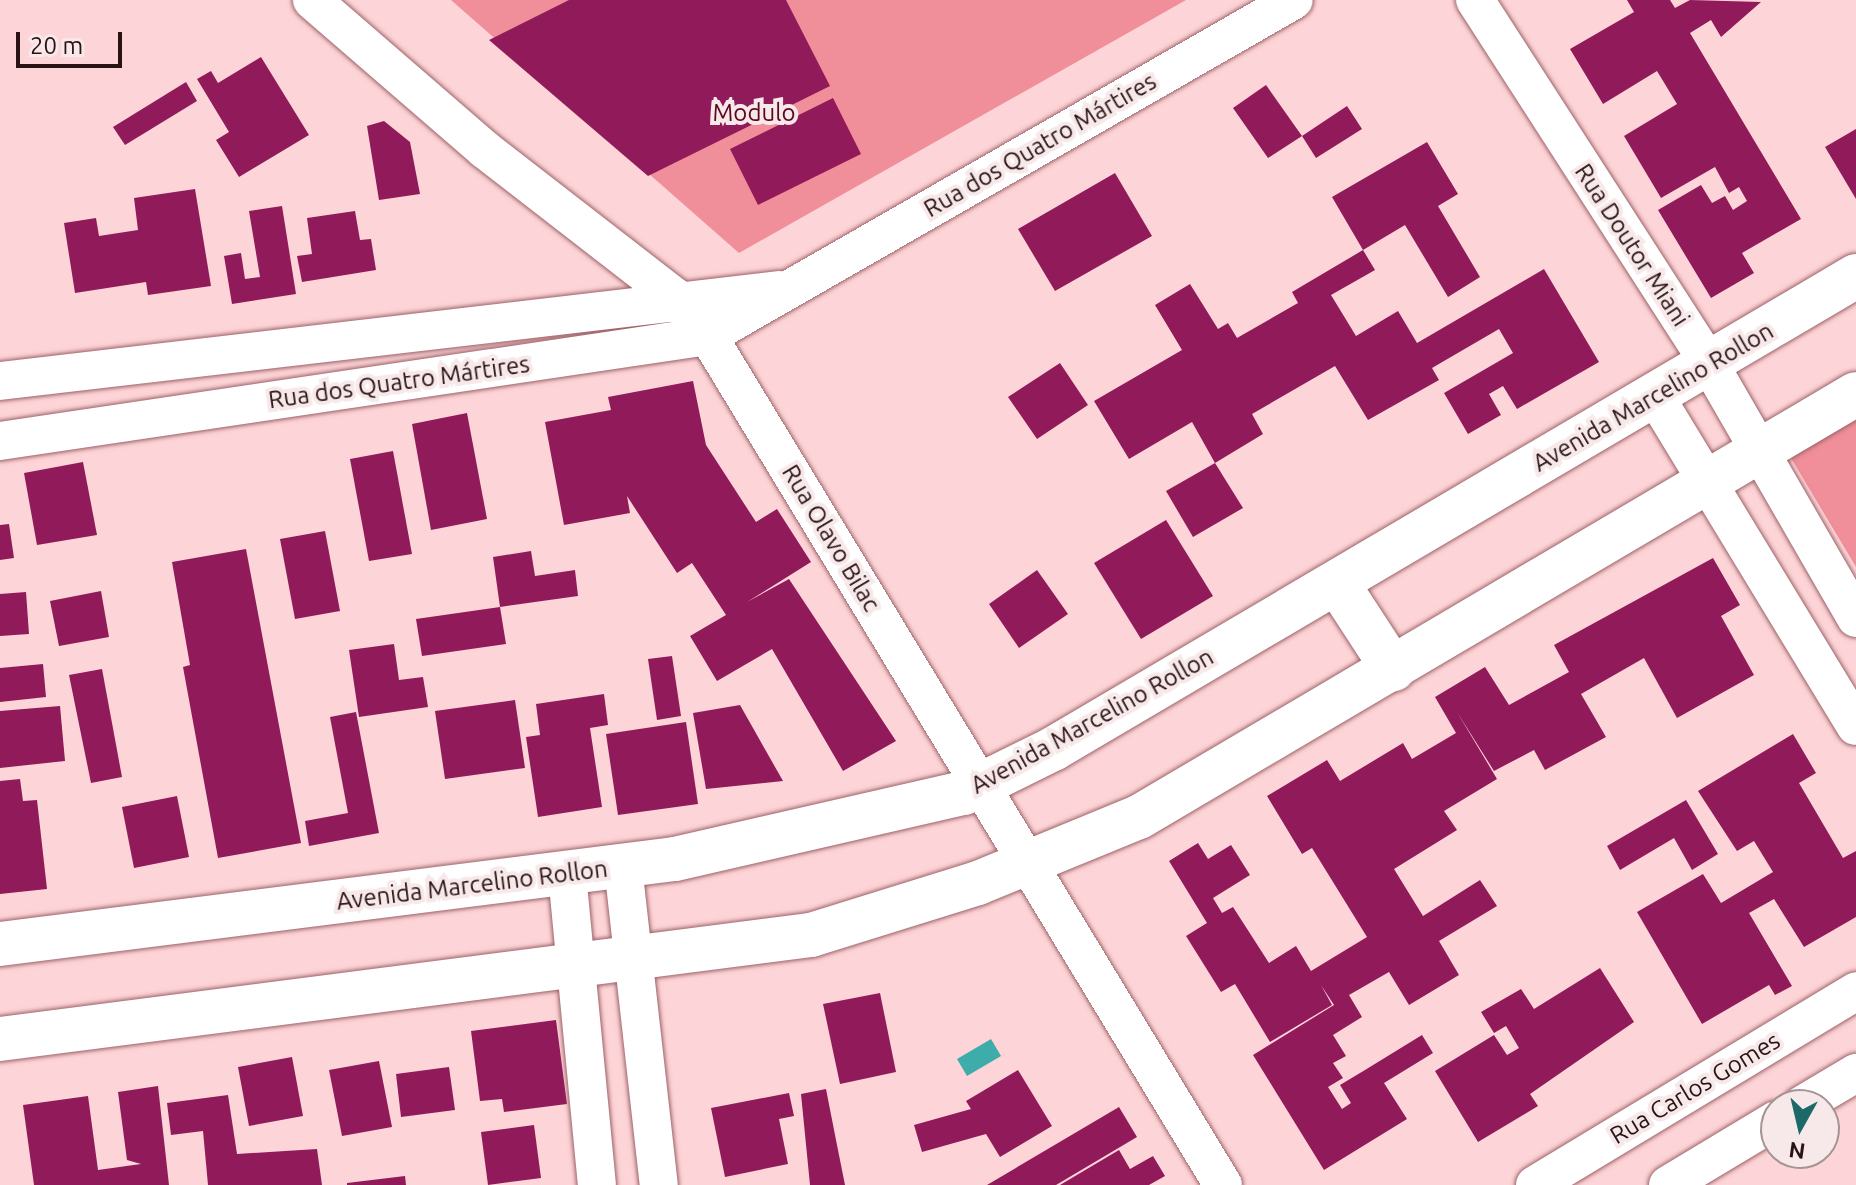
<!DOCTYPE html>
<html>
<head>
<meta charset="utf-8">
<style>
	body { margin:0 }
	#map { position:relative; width:1856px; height:1185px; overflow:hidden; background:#fdd4d7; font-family:Ubuntu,sans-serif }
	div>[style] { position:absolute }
	.green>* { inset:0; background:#f08e99 }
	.water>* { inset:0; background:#3eacaa }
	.building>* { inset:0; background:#911a5b }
	.roads { filter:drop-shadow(0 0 2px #9d6268) drop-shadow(0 0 2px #9d6268) }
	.street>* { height:38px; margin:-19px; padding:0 19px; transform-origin:19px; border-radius:19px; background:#fff }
	.secondary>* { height:44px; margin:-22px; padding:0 22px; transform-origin:22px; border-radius:22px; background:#fff }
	span { translate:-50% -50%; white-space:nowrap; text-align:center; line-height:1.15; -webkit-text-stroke:8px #f7e9ea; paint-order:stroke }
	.park-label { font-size:24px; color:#5d071f }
	.street-label { font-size:24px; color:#2a1315 }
	.north { position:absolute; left:1760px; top:1089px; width:80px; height:80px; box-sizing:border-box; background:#f7e9ea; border:2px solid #a59395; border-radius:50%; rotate:188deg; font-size:22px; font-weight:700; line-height:32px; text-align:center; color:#2a1315 }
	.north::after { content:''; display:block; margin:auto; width:28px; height:36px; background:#1d6968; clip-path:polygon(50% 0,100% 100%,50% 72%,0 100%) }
	.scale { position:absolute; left:16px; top:32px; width:106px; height:36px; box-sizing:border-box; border:4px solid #2a1315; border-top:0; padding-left:10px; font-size:24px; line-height:28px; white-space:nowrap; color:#2a1315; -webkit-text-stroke:6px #f7e9ea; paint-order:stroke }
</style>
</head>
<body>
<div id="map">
	<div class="green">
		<i style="clip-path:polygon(451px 0,1186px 0,739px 253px)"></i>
		<i style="clip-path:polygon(1856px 403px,1856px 567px,1782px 443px)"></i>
	</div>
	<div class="water">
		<i style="clip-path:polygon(991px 1039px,1001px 1056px,967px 1076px,957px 1059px)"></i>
	</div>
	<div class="building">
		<i style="clip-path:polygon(569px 0,786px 0,830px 86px,648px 176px,489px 40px)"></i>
		<i style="clip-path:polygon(1627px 0,1670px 0,1675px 8px,1690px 0,1761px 2px,1721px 37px,1711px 20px,1690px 33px,1801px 219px,1742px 253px,1754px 273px,1711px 298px,1658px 210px,1701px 185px,1712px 203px,1725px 196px,1733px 210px,1747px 201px,1739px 187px,1729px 193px,1715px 167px,1661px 198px,1624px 136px,1677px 104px,1657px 71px,1603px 104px,1570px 49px,1634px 12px)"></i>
		<i style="clip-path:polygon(261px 57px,309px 135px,239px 177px,216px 140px,229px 132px,197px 79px,211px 71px,218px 83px)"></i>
		<i style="clip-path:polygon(186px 82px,197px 101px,125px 145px,113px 127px)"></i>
		<i style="clip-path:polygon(1266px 85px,1302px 136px,1268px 158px,1233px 108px)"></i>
		<i style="clip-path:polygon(833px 98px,861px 154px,758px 205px,730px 149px)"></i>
		<i style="clip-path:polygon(1347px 106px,1362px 129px,1316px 158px,1302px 136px)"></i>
		<i style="clip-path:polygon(384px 121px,410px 142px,420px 194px,379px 200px,367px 126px)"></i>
		<i style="clip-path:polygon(1856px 129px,1856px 199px,1825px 147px)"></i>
		<i style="clip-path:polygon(1427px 142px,1458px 194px,1438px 206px,1480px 277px,1448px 297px,1405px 225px,1363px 250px,1375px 270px,1331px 295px,1356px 336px,1398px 311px,1417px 343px,1544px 269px,1599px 362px,1517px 409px,1503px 386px,1489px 394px,1501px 415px,1468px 434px,1444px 393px,1513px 353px,1499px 329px,1432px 368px,1439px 380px,1368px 420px,1335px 366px,1252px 414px,1263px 434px,1215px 463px,1192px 422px,1129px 459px,1094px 401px,1182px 350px,1155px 305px,1190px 284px,1218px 329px,1228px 323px,1237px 338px,1298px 303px,1292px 292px,1363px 250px,1332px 197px)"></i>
		<i style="clip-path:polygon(1115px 173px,1152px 236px,1055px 291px,1018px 229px)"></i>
		<i style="clip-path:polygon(195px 189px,211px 286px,148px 295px,146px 282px,75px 293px,64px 223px,96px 218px,99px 236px,138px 230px,134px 198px)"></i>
		<i style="clip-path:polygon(282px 206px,296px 294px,232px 304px,224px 256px,241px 253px,245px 279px,260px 277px,249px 211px)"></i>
		<i style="clip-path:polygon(355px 211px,360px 240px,371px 239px,376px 270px,302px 282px,297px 256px,312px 254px,307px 218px)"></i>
		<i style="clip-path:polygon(1060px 363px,1088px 405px,1037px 439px,1008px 397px)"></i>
		<i style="clip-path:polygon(693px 381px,706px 445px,756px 522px,777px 509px,811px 562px,747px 602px,789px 579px,896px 741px,843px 771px,772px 649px,717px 681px,690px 636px,726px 615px,692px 563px,677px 573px,627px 496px,630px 513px,564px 525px,545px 422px,611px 410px,608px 397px)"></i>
		<i style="clip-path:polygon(467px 413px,487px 519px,431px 530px,412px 424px)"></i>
		<i style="clip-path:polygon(393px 451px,412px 554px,369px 561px,350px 459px)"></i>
		<i style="clip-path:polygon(83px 462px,97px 535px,37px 545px,24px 473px)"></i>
		<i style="clip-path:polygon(1215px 463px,1243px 508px,1193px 537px,1166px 491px)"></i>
		<i style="clip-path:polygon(1166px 520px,1213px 596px,1141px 639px,1094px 563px)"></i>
		<i style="clip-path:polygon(9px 524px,14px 558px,0 560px,0 525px)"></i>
		<i style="clip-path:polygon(325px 531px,340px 611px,295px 619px,280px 539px)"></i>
		<i style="clip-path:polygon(246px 549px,301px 843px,218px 858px,183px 667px,190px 665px,172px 562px)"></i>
		<i style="clip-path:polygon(531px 551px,535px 576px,575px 570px,578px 596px,500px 607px,506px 644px,422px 656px,416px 619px,500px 607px,493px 557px)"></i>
		<i style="clip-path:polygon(1713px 558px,1740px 605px,1721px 616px,1754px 675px,1677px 718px,1644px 658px,1581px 694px,1606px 737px,1545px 770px,1534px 750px,1494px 771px,1457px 712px,1497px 779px,1444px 811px,1457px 830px,1394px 869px,1423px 916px,1480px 880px,1497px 906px,1439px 941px,1459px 975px,1409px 1005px,1389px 972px,1349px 995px,1362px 1017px,1333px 1035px,1346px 1056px,1333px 1063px,1343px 1078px,1328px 1087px,1342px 1109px,1351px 1103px,1340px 1085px,1365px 1070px,1422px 1035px,1433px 1053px,1384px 1083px,1407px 1119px,1324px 1170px,1253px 1055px,1334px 1005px,1321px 985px,1332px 1005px,1270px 1042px,1235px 984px,1221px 992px,1186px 936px,1207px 923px,1169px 861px,1198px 843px,1208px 859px,1231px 845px,1250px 875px,1213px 898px,1222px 913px,1233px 907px,1269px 963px,1296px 946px,1311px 971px,1367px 937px,1312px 848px,1302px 854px,1267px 796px,1327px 760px,1340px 781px,1403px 743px,1412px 759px,1456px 733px,1435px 697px,1485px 667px,1509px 705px,1569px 672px,1554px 645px)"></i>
		<i style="clip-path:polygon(1037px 570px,1068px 614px,1019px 648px,989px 604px)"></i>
		<i style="clip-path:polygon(101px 591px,109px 637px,59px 646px,50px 601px)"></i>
		<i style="clip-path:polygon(26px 592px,29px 634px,0 636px,0 594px)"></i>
		<i style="clip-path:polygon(394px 644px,399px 680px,423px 677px,428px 707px,359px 717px,349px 650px)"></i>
		<i style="clip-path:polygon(672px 656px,681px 716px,657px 720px,648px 659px)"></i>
		<i style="clip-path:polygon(43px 664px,46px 697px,0 702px,0 668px)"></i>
		<i style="clip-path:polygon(102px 669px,122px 777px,91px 783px,69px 675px)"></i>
		<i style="clip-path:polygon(604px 694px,608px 725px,590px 728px,602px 807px,538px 817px,526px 737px,540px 735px,536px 704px)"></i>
		<i style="clip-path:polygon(515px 700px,525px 768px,445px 779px,435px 711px)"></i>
		<i style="clip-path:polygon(740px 705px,783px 781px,706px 789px,693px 713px)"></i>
		<i style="clip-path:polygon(60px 706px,65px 761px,0 768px,0 711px)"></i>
		<i style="clip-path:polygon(356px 712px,379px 833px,309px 846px,305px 821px,348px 813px,330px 717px)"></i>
		<i style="clip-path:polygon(686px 722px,698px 804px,618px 815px,606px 734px)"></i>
		<i style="clip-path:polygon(1793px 734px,1816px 773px,1799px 783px,1843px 858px,1856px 851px,1856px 917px,1804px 947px,1774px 899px,1749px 913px,1792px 986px,1775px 995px,1769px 985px,1702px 1024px,1637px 912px,1703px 874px,1721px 903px,1773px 872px,1754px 841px,1737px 851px,1698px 791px)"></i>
		<i style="clip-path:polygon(20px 779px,23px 801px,37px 800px,47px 889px,0 894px,0 781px)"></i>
		<i style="clip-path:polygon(177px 796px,189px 857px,134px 868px,122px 807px)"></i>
		<i style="clip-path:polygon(1686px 800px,1718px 854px,1692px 870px,1674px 838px,1620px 870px,1607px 846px)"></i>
		<i style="clip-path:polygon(1600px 968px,1634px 1022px,1530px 1094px,1538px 1106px,1478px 1142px,1435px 1071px,1494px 1035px,1507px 1055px,1519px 1048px,1506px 1026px,1494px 1033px,1481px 1012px,1521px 989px,1534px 1009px)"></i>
		<i style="clip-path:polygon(880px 993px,896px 1072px,840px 1084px,823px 1004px)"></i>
		<i style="clip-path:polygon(556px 1020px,567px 1104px,504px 1112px,502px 1099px,480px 1101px,471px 1031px)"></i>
		<i style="clip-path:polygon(292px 1057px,303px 1116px,249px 1126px,238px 1067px)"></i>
		<i style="clip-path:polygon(379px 1061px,392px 1127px,342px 1136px,329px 1070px)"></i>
		<i style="clip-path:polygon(449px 1067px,455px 1110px,401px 1117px,396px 1074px)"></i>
		<i style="clip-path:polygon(1018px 1070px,1052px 1126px,1000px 1157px,986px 1134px,922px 1152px,914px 1125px,971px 1109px,966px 1101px)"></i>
		<i style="clip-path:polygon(158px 1086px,169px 1185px,34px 1185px,23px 1105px,88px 1096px,98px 1170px,141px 1164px,127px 1160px,118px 1092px)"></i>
		<i style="clip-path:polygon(826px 1089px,836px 1140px,845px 1185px,810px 1185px,801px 1094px)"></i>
		<i style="clip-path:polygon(789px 1093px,794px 1116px,779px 1119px,788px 1164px,725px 1177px,711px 1108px)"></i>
		<i style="clip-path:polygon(228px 1095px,237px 1154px,317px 1149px,322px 1185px,208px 1185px,203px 1131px,171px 1135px,167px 1103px)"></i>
		<i style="clip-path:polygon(1119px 1107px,1137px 1137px,1056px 1185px,987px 1185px)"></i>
		<i style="clip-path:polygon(534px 1125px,541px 1178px,488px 1185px,481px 1132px)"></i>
		<i style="clip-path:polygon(1119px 1150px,1130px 1169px,1153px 1156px,1165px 1176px,1149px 1185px,1060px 1185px)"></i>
		<i style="clip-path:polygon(405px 1176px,406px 1185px,347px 1185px,347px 1183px)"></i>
	</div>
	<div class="roads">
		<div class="street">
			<i style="left:312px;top:0;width:228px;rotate:40.9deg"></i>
			<i style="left:484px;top:149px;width:242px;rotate:37.8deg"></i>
			<i style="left:675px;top:297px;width:51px;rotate:49.8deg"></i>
			<i style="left:708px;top:336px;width:993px;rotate:58.76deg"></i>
			<i style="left:1475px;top:0;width:434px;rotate:57.2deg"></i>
			<i style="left:1710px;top:365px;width:292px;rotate:60deg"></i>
			<i style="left:0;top:381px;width:784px;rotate:-6.66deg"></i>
			<i style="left:1655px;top:396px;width:386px;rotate:58.7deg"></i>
			<i style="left:0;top:441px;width:716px;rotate:-8.44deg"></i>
			<i style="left:708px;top:336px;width:675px;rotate:-29.83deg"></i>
			<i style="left:623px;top:866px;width:321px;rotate:83.6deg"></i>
			<i style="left:567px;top:874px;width:312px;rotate:84.5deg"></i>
			<i style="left:1802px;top:1105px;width:63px;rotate:-30.7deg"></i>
			<i style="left:1535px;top:1185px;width:375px;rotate:-31.1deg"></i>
			<i style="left:1668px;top:1185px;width:126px;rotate:-31deg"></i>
		</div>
		<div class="secondary">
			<i style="left:1337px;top:583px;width:103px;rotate:56.9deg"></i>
			<i style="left:0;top:944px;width:680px;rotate:-7.18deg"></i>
			<i style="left:675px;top:859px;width:296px;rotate:-12.9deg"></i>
			<i style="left:964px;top:793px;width:99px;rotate:-26.3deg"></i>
			<i style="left:1053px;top:749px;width:932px;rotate:-30.5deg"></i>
			<i style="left:0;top:1039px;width:818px;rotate:-7.31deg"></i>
			<i style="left:811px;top:935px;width:175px;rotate:-17.3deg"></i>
			<i style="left:978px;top:883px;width:174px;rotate:-22.3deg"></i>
			<i style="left:1139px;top:817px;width:832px;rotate:-30.54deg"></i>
		</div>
	</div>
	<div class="park-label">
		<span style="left:754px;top:113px">Modulo</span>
	</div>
	<div class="street-label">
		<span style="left:1040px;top:145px;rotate:-30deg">Rua dos Quatro Mártires</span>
		<span style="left:1632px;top:245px;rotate:57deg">Rua Doutor Miani</span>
		<span style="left:399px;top:382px;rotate:-8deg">Rua dos Quatro Mártires</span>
		<span style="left:1653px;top:397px;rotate:-30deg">Avenida Marcelino Rollon</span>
		<span style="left:831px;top:538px;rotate:59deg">Rua Olavo Bilac</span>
		<span style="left:1092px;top:721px;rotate:-29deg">Avenida Marcelino Rollon</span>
		<span style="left:472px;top:885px;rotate:-7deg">Avenida Marcelino Rollon</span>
		<span style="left:1695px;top:1088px;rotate:-31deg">Rua Carlos Gomes</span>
	</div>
	<div class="north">N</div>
	<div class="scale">20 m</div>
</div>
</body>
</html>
